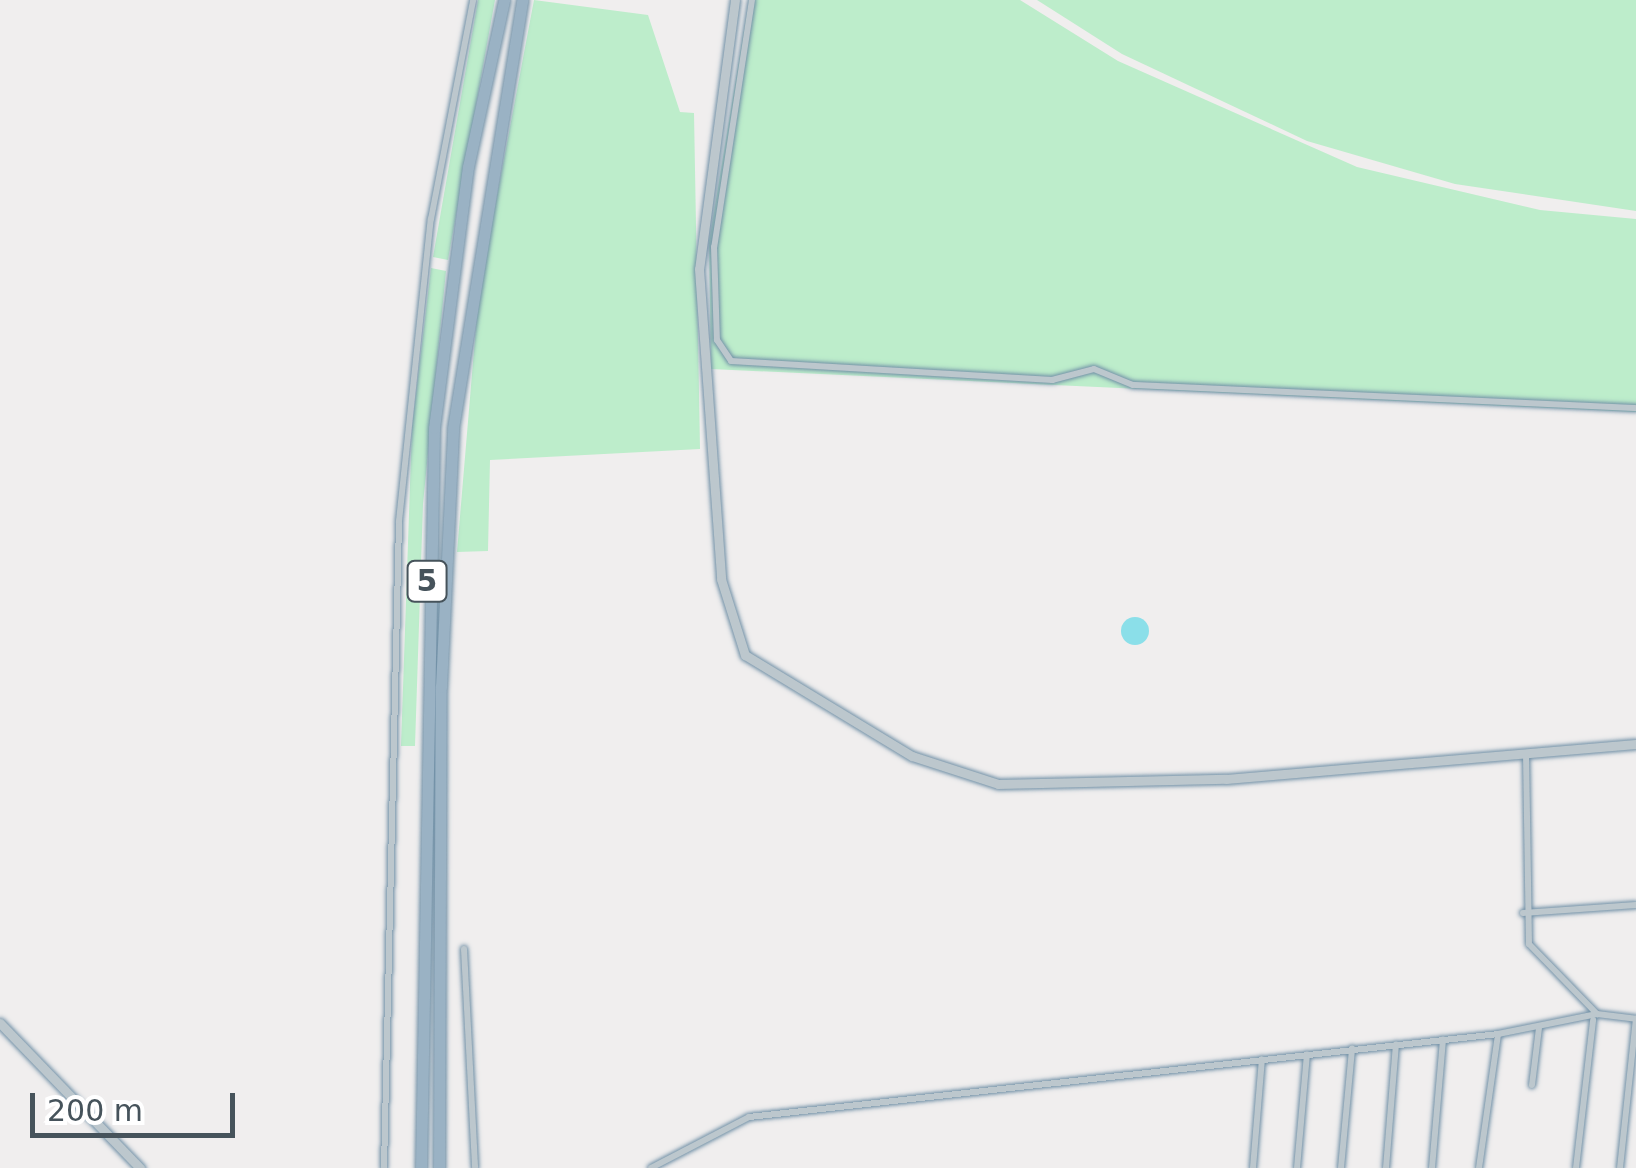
<!DOCTYPE html>
<html>
<head>
<meta charset="utf-8">
<style>
	body { margin:0 }
	#map { position:relative; width:1636px; height:1168px; overflow:hidden; background:#f0eeee; font-family:"DejaVu Sans",sans-serif }
	div>[style] { position:absolute }
	.green>* { inset:0; background:#bdedcb }
	.water>* { inset:0; background:#8bdfe9 }
	.round { border-radius:50% }
	.roads { filter:drop-shadow(0 0 2px #7291a7) drop-shadow(0 0 2px #7291a7) }
	.minor>* { height:6px; margin:-3px; padding:0 3px; transform-origin:3px; border-radius:3px; background:#bcc7cd }
	.tertiary>* { height:9px; margin:-4.5px; padding:0 4.5px; transform-origin:4.5px; border-radius:4.5px; background:#bcc7cd }
	.trunk>* { height:11px; margin:-5.5px; padding:0 5.5px; transform-origin:5.5px; border-radius:5.5px; background:#9ab2c4 }
	span { translate:-50% -50%; white-space:nowrap; text-align:center; line-height:1.15; -webkit-text-stroke:9px #fff; paint-order:stroke }
	.shield-label span { padding:2px 8px; background:#fff; border:2px solid; border-radius:8px; -webkit-text-stroke-width:0 }
	.shield-label { font-size:30px; color:#46535b; font-weight:700 }
	.scale { position:absolute; left:30px; top:1093px; width:205px; height:45px; box-sizing:border-box; border:5px solid #46535b; border-top:0; padding-left:12px; font-size:30px; line-height:35px; white-space:nowrap; color:#46535b; -webkit-text-stroke:8px #fff; paint-order:stroke }
</style>
</head>
<body>
<div id="map">
	<div class="green">
		<i style="clip-path:polygon(478px 0,495px 0,448px 260px,433px 257px)"></i>
		<i style="clip-path:polygon(534px 0,648px 15px,680px 112px,694px 113px,700px 449px,490px 460px,488px 551px,457px 552px,479px 291px)"></i>
		<i style="clip-path:polygon(749px 0,1020px 0,1118px 61px,1357px 167px,1540px 210px,1636px 219px,1636px 412px,711px 369px,709px 242px)"></i>
		<i style="clip-path:polygon(1037px 0,1636px 0,1636px 211px,1455px 184px,1307px 141px,1122px 54px)"></i>
		<i style="clip-path:polygon(431px 268px,446px 271px,423px 504px,415px 746px,401px 746px,412px 427px)"></i>
	</div>
	<div class="water">
		<i class="round" style="left:1121px;top:617px;width:28px;height:28px"></i>
	</div>
	<div class="roads">
		<div class="minor">
			<i style="left:752px;top:0;width:250px;rotate:98.7deg"></i>
			<i style="left:714px;top:247px;width:93px;rotate:88.2deg"></i>
			<i style="left:717px;top:340px;width:25px;rotate:56deg"></i>
			<i style="left:731px;top:361px;width:322px;rotate:3.4deg"></i>
			<i style="left:1052px;top:380px;width:43px;rotate:-14.7deg"></i>
			<i style="left:1094px;top:369px;width:42px;rotate:22.3deg"></i>
			<i style="left:1133px;top:385px;width:504px;rotate:2.62deg"></i>
			<i style="left:1526px;top:754px;width:190px;rotate:89.1deg"></i>
			<i style="left:1529px;top:944px;width:98px;rotate:45.8deg"></i>
			<i style="left:1523px;top:913px;width:113px;rotate:-4deg"></i>
			<i style="left:464px;top:949px;width:219px;rotate:87.1deg"></i>
			<i style="left:1532px;top:1085px;width:57px;rotate:-83deg"></i>
			<i style="left:384px;top:1168px;width:647px;rotate:-88.67deg"></i>
			<i style="left:399px;top:521px;width:304px;rotate:-84deg"></i>
			<i style="left:431px;top:219px;width:223px;rotate:-79.1deg"></i>
			<i style="left:651px;top:1168px;width:110px;rotate:-27.5deg"></i>
			<i style="left:749px;top:1117px;width:754px;rotate:-6.32deg"></i>
			<i style="left:1498px;top:1034px;width:101px;rotate:-11.4deg"></i>
			<i style="left:1597px;top:1014px;width:39px;rotate:7deg"></i>
			<i style="left:1253px;top:1168px;width:109px;rotate:-85.3deg"></i>
			<i style="left:1297px;top:1168px;width:114px;rotate:-85deg"></i>
			<i style="left:1341px;top:1168px;width:120px;rotate:-84.7deg"></i>
			<i style="left:1386px;top:1168px;width:124px;rotate:-85.4deg"></i>
			<i style="left:1432px;top:1168px;width:129px;rotate:-85.1deg"></i>
			<i style="left:1479px;top:1168px;width:135px;rotate:-81.9deg"></i>
			<i style="left:1576px;top:1168px;width:149px;rotate:-83.4deg"></i>
			<i style="left:1620px;top:1168px;width:150px;rotate:-83.9deg"></i>
		</div>
		<div class="tertiary">
			<i style="left:735px;top:0;width:271px;rotate:97.6deg"></i>
			<i style="left:699px;top:269px;width:311px;rotate:85.9deg"></i>
			<i style="left:721px;top:579px;width:80px;rotate:72.5deg"></i>
			<i style="left:745px;top:655px;width:195px;rotate:31.2deg"></i>
			<i style="left:912px;top:756px;width:90px;rotate:18deg"></i>
			<i style="left:998px;top:784px;width:228px;rotate:-1.3deg"></i>
			<i style="left:1226px;top:779px;width:411px;rotate:-4.9deg"></i>
			<i style="left:0;top:1023px;width:202px;rotate:46deg"></i>
		</div>
		<div class="trunk">
			<i style="left:421px;top:1168px;width:740px;rotate:-88.99deg"></i>
			<i style="left:434px;top:428px;width:263px;rotate:-82.6deg"></i>
			<i style="left:468px;top:167px;width:171px;rotate:-77.8deg"></i>
			<i style="left:439px;top:1168px;width:481px;rotate:-89.8deg"></i>
			<i style="left:441px;top:687px;width:259px;rotate:-87.3deg"></i>
			<i style="left:453px;top:428px;width:434px;rotate:-80.8deg"></i>
		</div>
	</div>
	<div class="shield-label">
		<span style="left:427px;top:581px">5</span>
	</div>
	<div class="scale">200 m</div>
</div>
</body>
</html>
